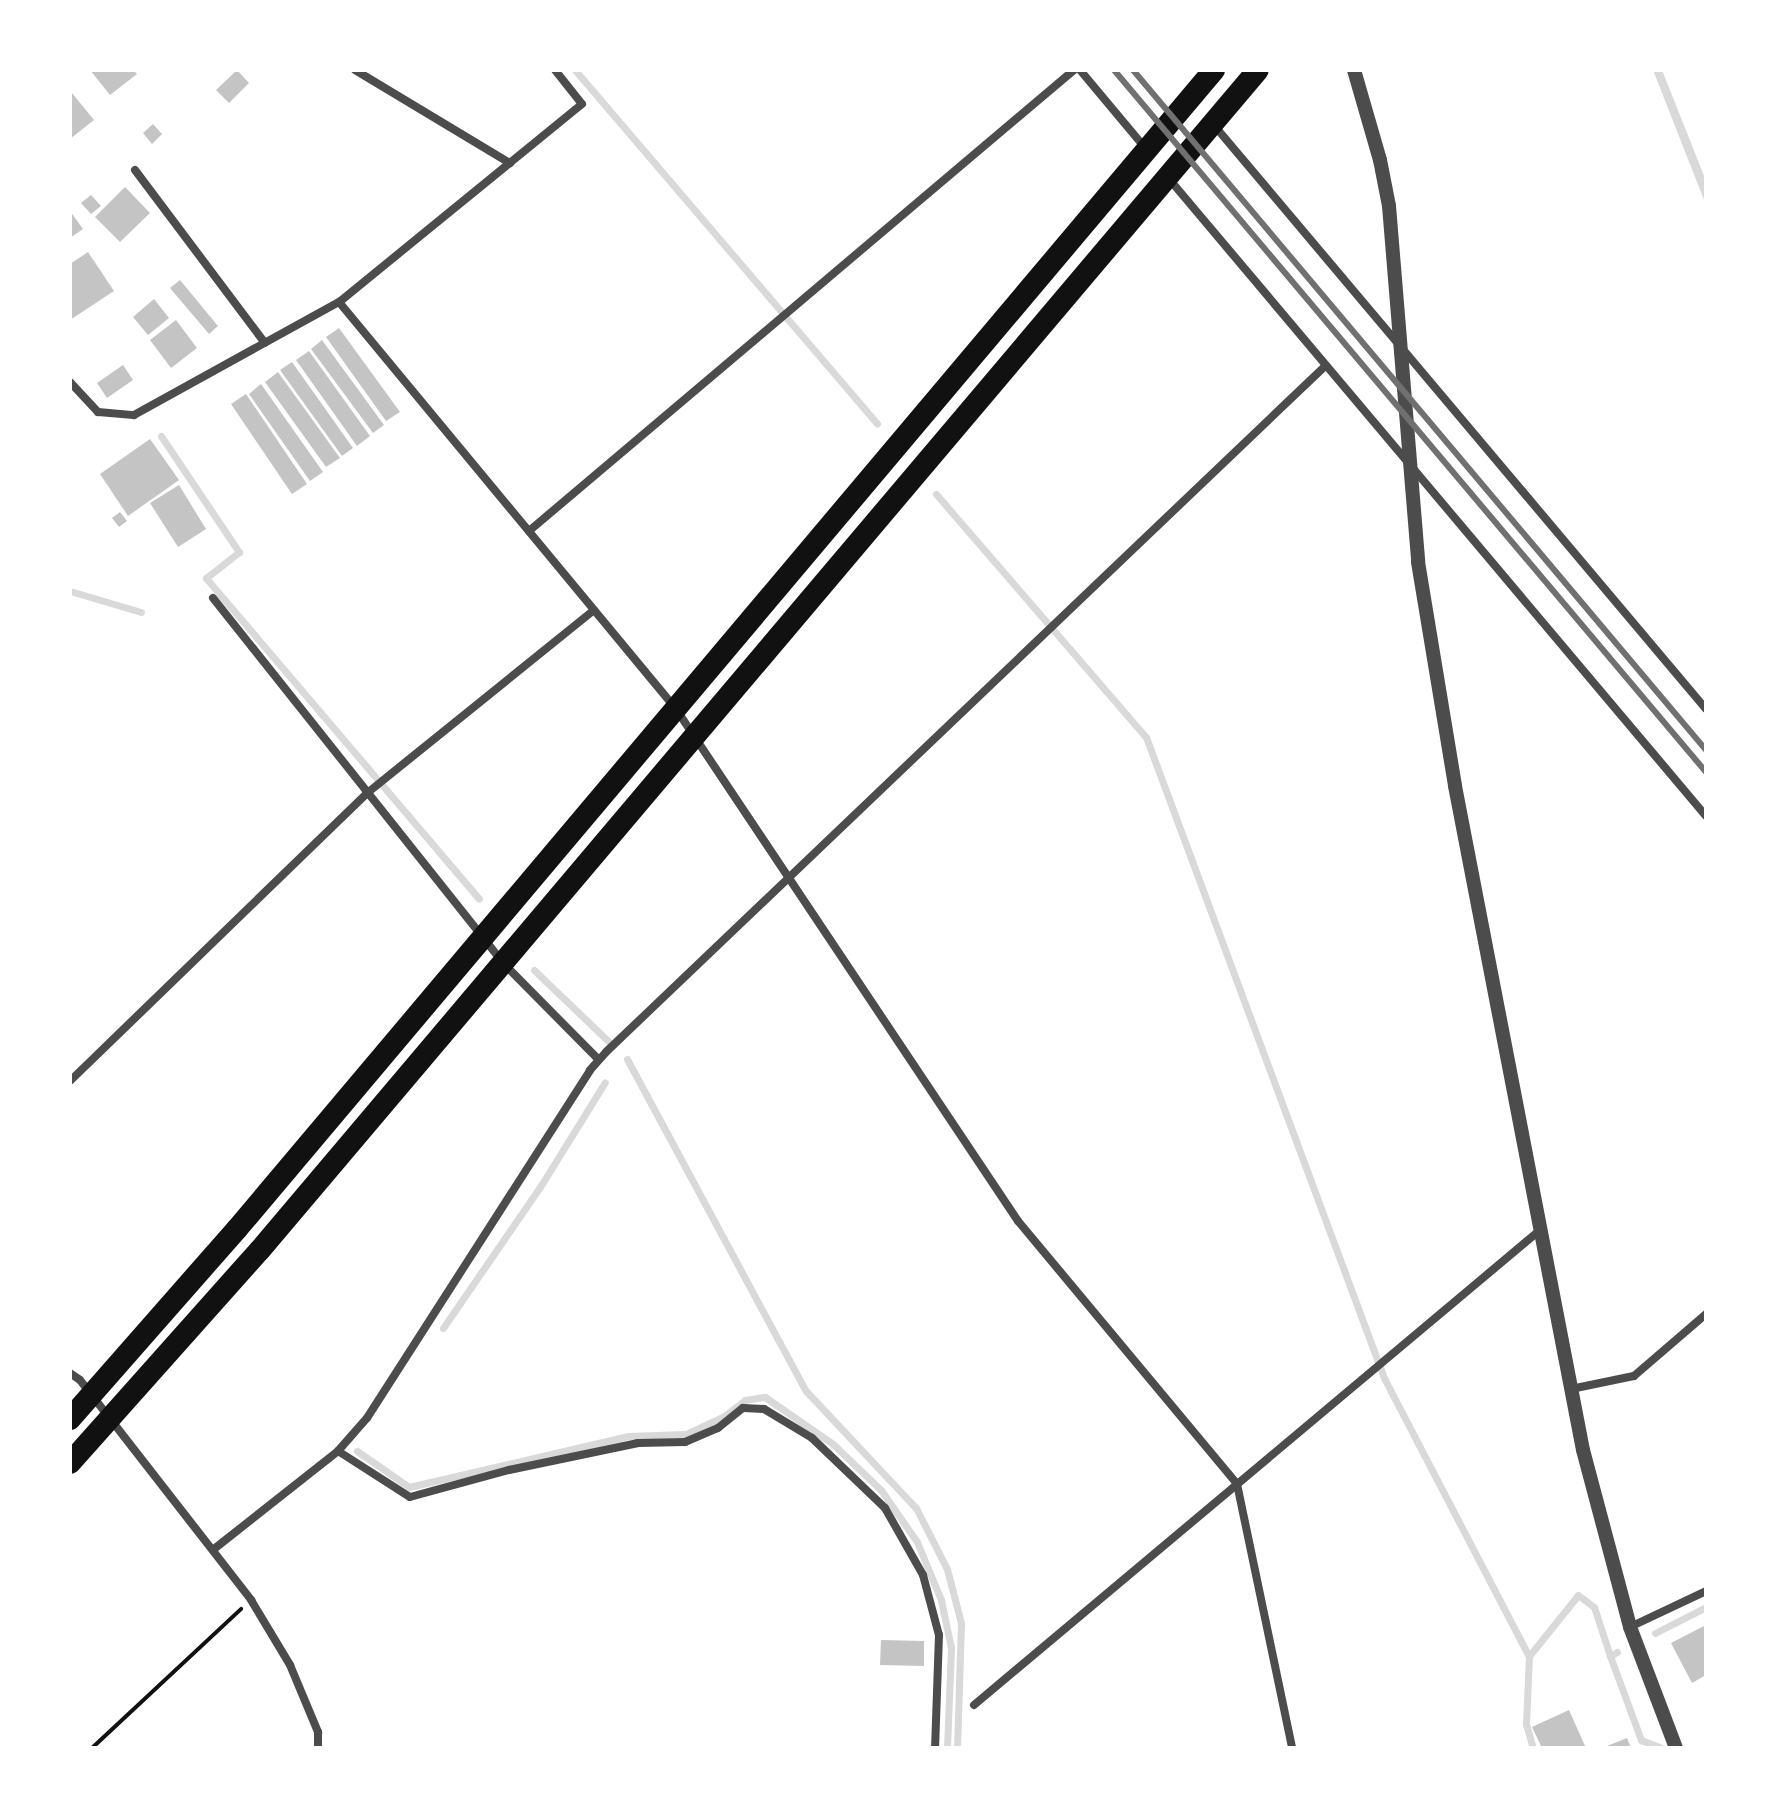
<!DOCTYPE html>
<html>
<head>
<meta charset="utf-8">
<style>
	body { margin:0 }
	#map { position:relative; width:1776px; height:1818px; overflow:hidden; background:#fff; font-family:Montserrat,sans-serif }
	div>[style] { position:absolute }
	.water>* { inset:0; background:#d9d9d9 }
	.stream>* { height:7px; margin:-3.5px; padding:0 3.5px; transform-origin:3.5px; border-radius:3.5px; background:#d9d9d9 }
	.building>* { inset:0; background:#c4c4c4 }
	.path>* { height:4px; margin:-2px; padding:0 2px; transform-origin:2px; border-radius:2px; background:#111 }
	.minor>* { height:8px; margin:-4px; padding:0 4px; transform-origin:4px; border-radius:4px; background:#4c4c4c }
	.tertiary>* { height:14px; margin:-7px; padding:0 7px; transform-origin:7px; border-radius:7px; background:#4c4c4c }
	.trunk>* { height:22px; margin:-11px; padding:0 11px; transform-origin:11px; border-radius:11px; background:#111 }
	.rail>* { height:6px; margin:-3px; padding:0 3px; transform-origin:3px; border-radius:3px; background:#707070 }
	span { translate:-50% -50%; white-space:nowrap; text-align:center; line-height:1.15; -webkit-text-stroke:8px #fff; paint-order:stroke }
	.frame { position:absolute; inset:0; border:72px solid #fff; pointer-events:none }
</style>
</head>
<body>
<div id="map">
	<div class="water">
		<i style="clip-path:polygon(1653px 70px,1657px 70px,1706px 195px,1706px 205px)"></i>
	</div>
	<div class="stream">
		<i style="left:575px;top:70px;width:465px;rotate:49.5deg"></i>
		<i style="left:1658px;top:70px;width:130px;rotate:68.4deg"></i>
		<i style="left:161px;top:436px;width:140px;rotate:56.1deg"></i>
		<i style="left:239px;top:552px;width:42px;rotate:141.8deg"></i>
		<i style="left:206px;top:578px;width:421px;rotate:49.6deg"></i>
		<i style="left:936px;top:494px;width:321px;rotate:49.2deg"></i>
		<i style="left:1146px;top:737px;width:684px;rotate:69.63deg"></i>
		<i style="left:1384px;top:1378px;width:314px;rotate:62.5deg"></i>
		<i style="left:1529px;top:1656px;width:78px;rotate:-51.2deg"></i>
		<i style="left:1578px;top:1595px;width:20px;rotate:37deg"></i>
		<i style="left:1594px;top:1607px;width:52px;rotate:71.9deg"></i>
		<i style="left:1610px;top:1656px;width:8px;rotate:-30deg"></i>
		<i style="left:70px;top:591px;width:74px;rotate:16.5deg"></i>
		<i style="left:534px;top:970px;width:103px;rotate:43.8deg"></i>
		<i style="left:627px;top:1059px;width:377px;rotate:61.7deg"></i>
		<i style="left:806px;top:1391px;width:161px;rotate:46.8deg"></i>
		<i style="left:916px;top:1508px;width:68px;rotate:63.1deg"></i>
		<i style="left:947px;top:1569px;width:56px;rotate:75.5deg"></i>
		<i style="left:961px;top:1623px;width:125px;rotate:91.8deg"></i>
		<i style="left:443px;top:1328px;width:171px;rotate:-55.5deg"></i>
		<i style="left:540px;top:1187px;width:123px;rotate:-58.2deg"></i>
		<i style="left:357px;top:1451px;width:63px;rotate:34.7deg"></i>
		<i style="left:409px;top:1487px;width:225px;rotate:-13.1deg"></i>
		<i style="left:628px;top:1436px;width:58px;rotate:-2deg"></i>
		<i style="left:686px;top:1434px;width:42px;rotate:-25.3deg"></i>
		<i style="left:724px;top:1416px;width:26px;rotate:-37deg"></i>
		<i style="left:745px;top:1400px;width:20px;rotate:-9deg"></i>
		<i style="left:765px;top:1397px;width:83px;rotate:34.7deg"></i>
		<i style="left:833px;top:1444px;width:66px;rotate:43.8deg"></i>
		<i style="left:881px;top:1490px;width:63px;rotate:55.3deg"></i>
		<i style="left:917px;top:1542px;width:63px;rotate:67.5deg"></i>
		<i style="left:941px;top:1600px;width:49px;rotate:78.2deg"></i>
		<i style="left:951px;top:1648px;width:100px;rotate:92.3deg"></i>
		<i style="left:1655px;top:1633px;width:57px;rotate:-27deg"></i>
		<i style="left:1529px;top:1656px;width:68px;rotate:92.5deg"></i>
		<i style="left:1526px;top:1724px;width:25px;rotate:74deg"></i>
		<i style="left:1610px;top:1656px;width:90px;rotate:69.7deg"></i>
		<i style="left:1641px;top:1740px;width:22px;rotate:21deg"></i>
	</div>
	<div class="building">
		<i style="clip-path:polygon(90px 70px,133px 70px,137px 74px,110px 95px)"></i>
		<i style="clip-path:polygon(237px 70px,249px 83px,229px 103px,216px 90px)"></i>
		<i style="clip-path:polygon(72px 93px,94px 120px,70px 139px,70px 95px)"></i>
		<i style="clip-path:polygon(153px 124px,162px 134px,152px 144px,143px 133px)"></i>
		<i style="clip-path:polygon(125px 187px,150px 213px,120px 242px,95px 217px)"></i>
		<i style="clip-path:polygon(91px 195px,101px 206px,91px 214px,81px 203px)"></i>
		<i style="clip-path:polygon(70px 211px,83px 229px,70px 238px)"></i>
		<i style="clip-path:polygon(88px 252px,114px 291px,70px 320px,70px 264px)"></i>
		<i style="clip-path:polygon(180px 280px,218px 326px,209px 334px,170px 288px)"></i>
		<i style="clip-path:polygon(154px 299px,169px 318px,148px 335px,133px 317px)"></i>
		<i style="clip-path:polygon(176px 320px,197px 348px,171px 368px,150px 340px)"></i>
		<i style="clip-path:polygon(339px 328px,400px 412px,386px 421px,326px 337px)"></i>
		<i style="clip-path:polygon(322px 340px,384px 425px,373px 433px,311px 349px)"></i>
		<i style="clip-path:polygon(309px 351px,370px 436px,357px 446px,296px 360px)"></i>
		<i style="clip-path:polygon(292px 362px,353px 448px,342px 456px,280px 370px)"></i>
		<i style="clip-path:polygon(123px 365px,133px 380px,107px 398px,97px 383px)"></i>
		<i style="clip-path:polygon(278px 372px,340px 458px,326px 467px,265px 382px)"></i>
		<i style="clip-path:polygon(261px 384px,323px 472px,310px 481px,249px 394px)"></i>
		<i style="clip-path:polygon(246px 394px,307px 484px,292px 494px,231px 404px)"></i>
		<i style="clip-path:polygon(150px 439px,179px 480px,128px 516px,100px 474px)"></i>
		<i style="clip-path:polygon(179px 485px,206px 529px,178px 547px,150px 503px)"></i>
		<i style="clip-path:polygon(120px 512px,127px 521px,119px 527px,112px 518px)"></i>
		<i style="clip-path:polygon(1706px 1625px,1706px 1675px,1692px 1683px,1671px 1643px)"></i>
		<i style="clip-path:polygon(881px 1640px,924px 1641px,924px 1666px,880px 1665px)"></i>
		<i style="clip-path:polygon(1569px 1710px,1586px 1748px,1542px 1748px,1532px 1727px)"></i>
		<i style="clip-path:polygon(1627px 1738px,1631px 1748px,1608px 1748px,1607px 1746px)"></i>
	</div>
	<div class="path">
		<i style="left:92px;top:1748px;width:204px;rotate:-43deg"></i>
	</div>
	<div class="minor">
		<i style="left:355px;top:70px;width:181px;rotate:31deg"></i>
		<i style="left:555px;top:70px;width:43px;rotate:51.5deg"></i>
		<i style="left:582px;top:104px;width:313px;rotate:140.8deg"></i>
		<i style="left:339px;top:302px;width:528px;rotate:50.37deg"></i>
		<i style="left:676px;top:709px;width:616px;rotate:56.26deg"></i>
		<i style="left:1018px;top:1221px;width:342px;rotate:50.2deg"></i>
		<i style="left:1237px;top:1484px;width:270px;rotate:78.2deg"></i>
		<i style="left:1080px;top:70px;width:103px;rotate:50.1deg"></i>
		<i style="left:1213px;top:124px;width:765px;rotate:49.88deg"></i>
		<i style="left:135px;top:170px;width:216px;rotate:53.1deg"></i>
		<i style="left:1170px;top:180px;width:832px;rotate:49.88deg"></i>
		<i style="left:70px;top:382px;width:41px;rotate:47deg"></i>
		<i style="left:98px;top:412px;width:36px;rotate:5deg"></i>
		<i style="left:134px;top:415px;width:234px;rotate:-28.9deg"></i>
		<i style="left:529px;top:531px;width:714px;rotate:-40.23deg"></i>
		<i style="left:213px;top:598px;width:466px;rotate:51.5deg"></i>
		<i style="left:503px;top:963px;width:136px;rotate:45.3deg"></i>
		<i style="left:70px;top:1081px;width:412px;rotate:-44.1deg"></i>
		<i style="left:366px;top:794px;width:293px;rotate:-38.9deg"></i>
		<i style="left:70px;top:1373px;width:12px;rotate:35deg"></i>
		<i style="left:80px;top:1380px;width:279px;rotate:52.1deg"></i>
		<i style="left:251px;top:1600px;width:76px;rotate:59deg"></i>
		<i style="left:290px;top:1665px;width:73px;rotate:67.3deg"></i>
		<i style="left:318px;top:1732px;width:16px;rotate:90deg"></i>
		<i style="left:1571px;top:1389px;width:64px;rotate:-11.7deg"></i>
		<i style="left:1634px;top:1376px;width:95px;rotate:-40.7deg"></i>
		<i style="left:338px;top:1451px;width:85px;rotate:32.6deg"></i>
		<i style="left:410px;top:1497px;width:103px;rotate:-15.3deg"></i>
		<i style="left:509px;top:1470px;width:132px;rotate:-11.8deg"></i>
		<i style="left:638px;top:1443px;width:47px;rotate:-1.2deg"></i>
		<i style="left:685px;top:1442px;width:36px;rotate:-23deg"></i>
		<i style="left:718px;top:1428px;width:32px;rotate:-39deg"></i>
		<i style="left:743px;top:1408px;width:21px;rotate:3deg"></i>
		<i style="left:764px;top:1409px;width:56px;rotate:31.1deg"></i>
		<i style="left:812px;top:1438px;width:101px;rotate:43.8deg"></i>
		<i style="left:885px;top:1508px;width:77px;rotate:60.4deg"></i>
		<i style="left:923px;top:1575px;width:62px;rotate:75.1deg"></i>
		<i style="left:939px;top:1635px;width:113px;rotate:92deg"></i>
		<i style="left:214px;top:1549px;width:158px;rotate:-38.3deg"></i>
		<i style="left:338px;top:1451px;width:44px;rotate:-48.7deg"></i>
		<i style="left:367px;top:1418px;width:413px;rotate:-57.3deg"></i>
		<i style="left:590px;top:1070px;width:24px;rotate:-48deg"></i>
		<i style="left:606px;top:1052px;width:992px;rotate:-43.65deg"></i>
		<i style="left:1630px;top:1627px;width:84px;rotate:-25.3deg"></i>
		<i style="left:974px;top:1705px;width:739px;rotate:-40deg"></i>
	</div>
	<div class="tertiary">
		<i style="left:1354px;top:70px;width:94px;rotate:73.9deg"></i>
		<i style="left:1380px;top:160px;width:47px;rotate:78.9deg"></i>
		<i style="left:1389px;top:206px;width:357px;rotate:85.3deg"></i>
		<i style="left:1418px;top:562px;width:227px;rotate:80.6deg"></i>
		<i style="left:1455px;top:786px;width:676px;rotate:79.09deg"></i>
		<i style="left:1583px;top:1450px;width:183px;rotate:75.1deg"></i>
		<i style="left:1630px;top:1627px;width:129px;rotate:69.2deg"></i>
	</div>
	<div class="trunk">
		<i style="left:70px;top:1419px;width:253px;rotate:-48.7deg"></i>
		<i style="left:237px;top:1229px;width:1516px;rotate:-49.87deg"></i>
		<i style="left:70px;top:1463px;width:285px;rotate:-48.3deg"></i>
		<i style="left:260px;top:1250px;width:1545px;rotate:-49.78deg"></i>
	</div>
	<div class="rail">
		<i style="left:1114px;top:70px;width:918px;rotate:49.86deg"></i>
		<i style="left:1133px;top:70px;width:889px;rotate:49.88deg"></i>
	</div>
	<div class="frame"></div>
</div>
</body>
</html>
